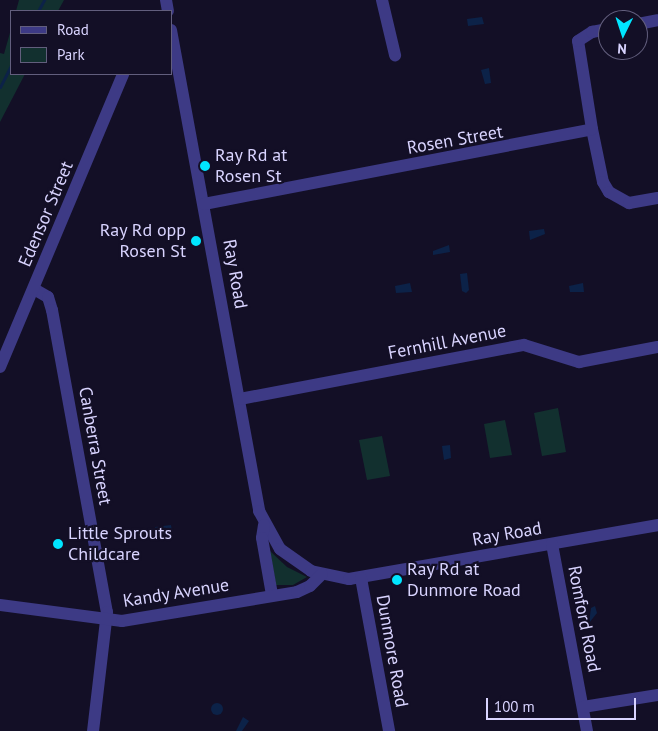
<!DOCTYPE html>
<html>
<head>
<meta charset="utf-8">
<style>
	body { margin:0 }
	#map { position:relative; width:658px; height:731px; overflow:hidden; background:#130f26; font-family:"PT Sans",sans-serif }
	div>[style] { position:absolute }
	.green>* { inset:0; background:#12302f }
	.water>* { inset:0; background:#0c2248 }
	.round { border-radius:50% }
	.stream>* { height:3px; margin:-1.5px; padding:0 1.5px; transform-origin:1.5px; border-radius:1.5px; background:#0c2248 }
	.minor>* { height:12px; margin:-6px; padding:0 6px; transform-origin:6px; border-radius:6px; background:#3d3a85 }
	.dots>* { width:14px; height:14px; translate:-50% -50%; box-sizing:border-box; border:2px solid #130f26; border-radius:50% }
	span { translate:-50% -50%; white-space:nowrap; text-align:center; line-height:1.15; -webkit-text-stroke:4.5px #130f26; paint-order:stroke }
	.street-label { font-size:18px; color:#d9d4ff }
	.poi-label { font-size:18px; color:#d9d4ff }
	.left { translate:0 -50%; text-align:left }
	.right { translate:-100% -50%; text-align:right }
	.legend { position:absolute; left:10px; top:10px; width:162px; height:65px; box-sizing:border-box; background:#130f26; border:1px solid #625e7d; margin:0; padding:6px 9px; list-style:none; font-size:15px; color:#d9d4ff }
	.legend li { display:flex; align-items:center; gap:10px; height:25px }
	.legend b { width:25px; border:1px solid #625e7d }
	.north { position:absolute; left:598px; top:10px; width:50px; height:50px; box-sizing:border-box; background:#130f26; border:1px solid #625e7d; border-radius:50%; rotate:184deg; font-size:14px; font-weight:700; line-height:20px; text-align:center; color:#d9d4ff }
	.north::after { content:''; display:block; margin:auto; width:18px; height:22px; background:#00e5ff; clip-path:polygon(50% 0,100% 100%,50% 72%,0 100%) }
	.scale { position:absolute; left:486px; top:698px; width:150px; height:22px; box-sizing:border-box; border:2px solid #d9d4ff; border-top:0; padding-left:6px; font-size:15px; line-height:18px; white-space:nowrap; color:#d9d4ff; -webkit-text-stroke:4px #130f26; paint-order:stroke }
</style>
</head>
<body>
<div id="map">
	<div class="green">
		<i style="clip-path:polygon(19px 0,64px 0,58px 11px,16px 11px)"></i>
		<i style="clip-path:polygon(11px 29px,11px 74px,25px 74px,0 122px,0 53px,4px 54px)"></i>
		<i style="clip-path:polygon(558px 408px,566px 452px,542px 456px,534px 413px)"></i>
		<i style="clip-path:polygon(505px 420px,512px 455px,490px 458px,484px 424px)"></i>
		<i style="clip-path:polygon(382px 436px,390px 476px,367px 480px,359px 440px)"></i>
		<i style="clip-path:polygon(270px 551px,287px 567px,307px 577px,293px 585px,276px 585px)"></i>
	</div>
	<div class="water">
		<i style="clip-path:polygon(482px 17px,484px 24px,468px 26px,467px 19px)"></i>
		<i style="clip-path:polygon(489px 68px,491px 83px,485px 84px,481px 70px)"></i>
		<i style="clip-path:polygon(544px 229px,545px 234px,530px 240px,529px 231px)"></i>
		<i style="clip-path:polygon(449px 245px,450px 252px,433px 255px,433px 251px)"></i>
		<i style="clip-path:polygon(467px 273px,469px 290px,466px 293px,462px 291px,460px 274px)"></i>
		<i style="clip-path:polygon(410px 283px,412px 292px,396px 293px,395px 286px)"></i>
		<i style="clip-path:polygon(583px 283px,584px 292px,570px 292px,569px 286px)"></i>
		<i style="clip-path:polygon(450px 445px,451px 458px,444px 460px,442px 446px)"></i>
		<i style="clip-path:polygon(171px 525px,172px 532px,156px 535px,155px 527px)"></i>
		<i style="clip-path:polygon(595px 606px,597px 613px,589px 623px,591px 608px)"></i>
		<i class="round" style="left:211px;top:703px;width:12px;height:12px"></i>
		<i style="clip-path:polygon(243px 717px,249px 721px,242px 731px,236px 731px)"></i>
	</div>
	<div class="stream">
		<i style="left:38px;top:11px;width:13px;rotate:-61deg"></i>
		<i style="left:0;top:87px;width:25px;rotate:-63deg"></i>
	</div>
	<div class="minor">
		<i style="left:166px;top:0;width:11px;rotate:80deg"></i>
		<i style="left:382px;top:0;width:57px;rotate:76.7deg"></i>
		<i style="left:638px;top:24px;width:20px;rotate:-11deg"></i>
		<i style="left:171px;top:30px;width:489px;rotate:79.6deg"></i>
		<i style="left:259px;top:511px;width:43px;rotate:61.1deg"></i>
		<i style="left:280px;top:549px;width:38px;rotate:35deg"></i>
		<i style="left:311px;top:571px;width:39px;rotate:12deg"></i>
		<i style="left:349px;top:579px;width:314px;rotate:-9.9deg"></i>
		<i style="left:592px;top:129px;width:54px;rotate:78.3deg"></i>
		<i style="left:603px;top:182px;width:12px;rotate:59deg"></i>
		<i style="left:609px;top:192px;width:23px;rotate:29deg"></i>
		<i style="left:629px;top:203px;width:29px;rotate:-10deg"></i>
		<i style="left:204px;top:204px;width:395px;rotate:-10.9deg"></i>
		<i style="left:592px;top:129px;width:89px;rotate:-99deg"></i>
		<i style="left:578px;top:41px;width:17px;rotate:-33deg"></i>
		<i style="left:592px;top:32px;width:16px;rotate:-11deg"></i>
		<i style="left:34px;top:289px;width:16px;rotate:30deg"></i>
		<i style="left:48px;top:297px;width:14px;rotate:73deg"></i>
		<i style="left:52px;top:310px;width:307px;rotate:79.7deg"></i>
		<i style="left:107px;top:612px;width:120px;rotate:96.7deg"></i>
		<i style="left:0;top:367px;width:318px;rotate:-67.2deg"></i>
		<i style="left:240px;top:399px;width:289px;rotate:-10.8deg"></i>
		<i style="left:524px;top:345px;width:58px;rotate:17.2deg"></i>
		<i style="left:579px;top:362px;width:80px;rotate:-10.8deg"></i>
		<i style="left:264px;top:525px;width:13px;rotate:99deg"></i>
		<i style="left:262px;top:538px;width:58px;rotate:80deg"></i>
		<i style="left:552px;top:544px;width:190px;rotate:79.4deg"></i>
		<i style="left:361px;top:578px;width:156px;rotate:79.6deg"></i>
		<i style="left:0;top:605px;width:123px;rotate:7.5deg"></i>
		<i style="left:122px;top:621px;width:177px;rotate:-9.4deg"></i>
		<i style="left:297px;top:592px;width:14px;rotate:-25deg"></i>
		<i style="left:310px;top:586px;width:17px;rotate:-45deg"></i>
		<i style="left:583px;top:707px;width:76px;rotate:-9.1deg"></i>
	</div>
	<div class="dots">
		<i style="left:205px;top:166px;background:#00e5ff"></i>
		<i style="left:196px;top:241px;background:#00e5ff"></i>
		<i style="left:58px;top:544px;background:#00e5ff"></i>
		<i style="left:397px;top:580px;background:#00e5ff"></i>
	</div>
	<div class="street-label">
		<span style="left:455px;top:140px;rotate:-10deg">Rosen Street</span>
		<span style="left:46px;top:214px;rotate:-67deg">Edensor Street</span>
		<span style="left:235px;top:274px;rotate:80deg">Ray Road</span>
		<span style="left:447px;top:342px;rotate:-11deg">Fernhill Avenue</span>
		<span style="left:95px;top:446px;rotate:80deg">Canberra Street</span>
		<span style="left:507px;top:534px;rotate:-10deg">Ray Road</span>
		<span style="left:176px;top:593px;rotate:-9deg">Kandy Avenue</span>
		<span style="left:584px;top:619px;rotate:79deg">Romford Road</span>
		<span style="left:392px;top:651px;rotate:80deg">Dunmore Road</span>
	</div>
	<div class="poi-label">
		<span class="left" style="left:215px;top:166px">Ray Rd at<br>Rosen St</span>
		<span class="right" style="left:186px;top:241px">Ray Rd opp<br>Rosen St</span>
		<span class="left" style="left:68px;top:544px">Little Sprouts<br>Childcare</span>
		<span class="left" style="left:407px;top:580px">Ray Rd at<br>Dunmore Road</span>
	</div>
	<ul class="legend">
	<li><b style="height:6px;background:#3d3a85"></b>Road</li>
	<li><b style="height:14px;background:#12302f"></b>Park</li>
	</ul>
	<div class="north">N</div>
	<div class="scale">100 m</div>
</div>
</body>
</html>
